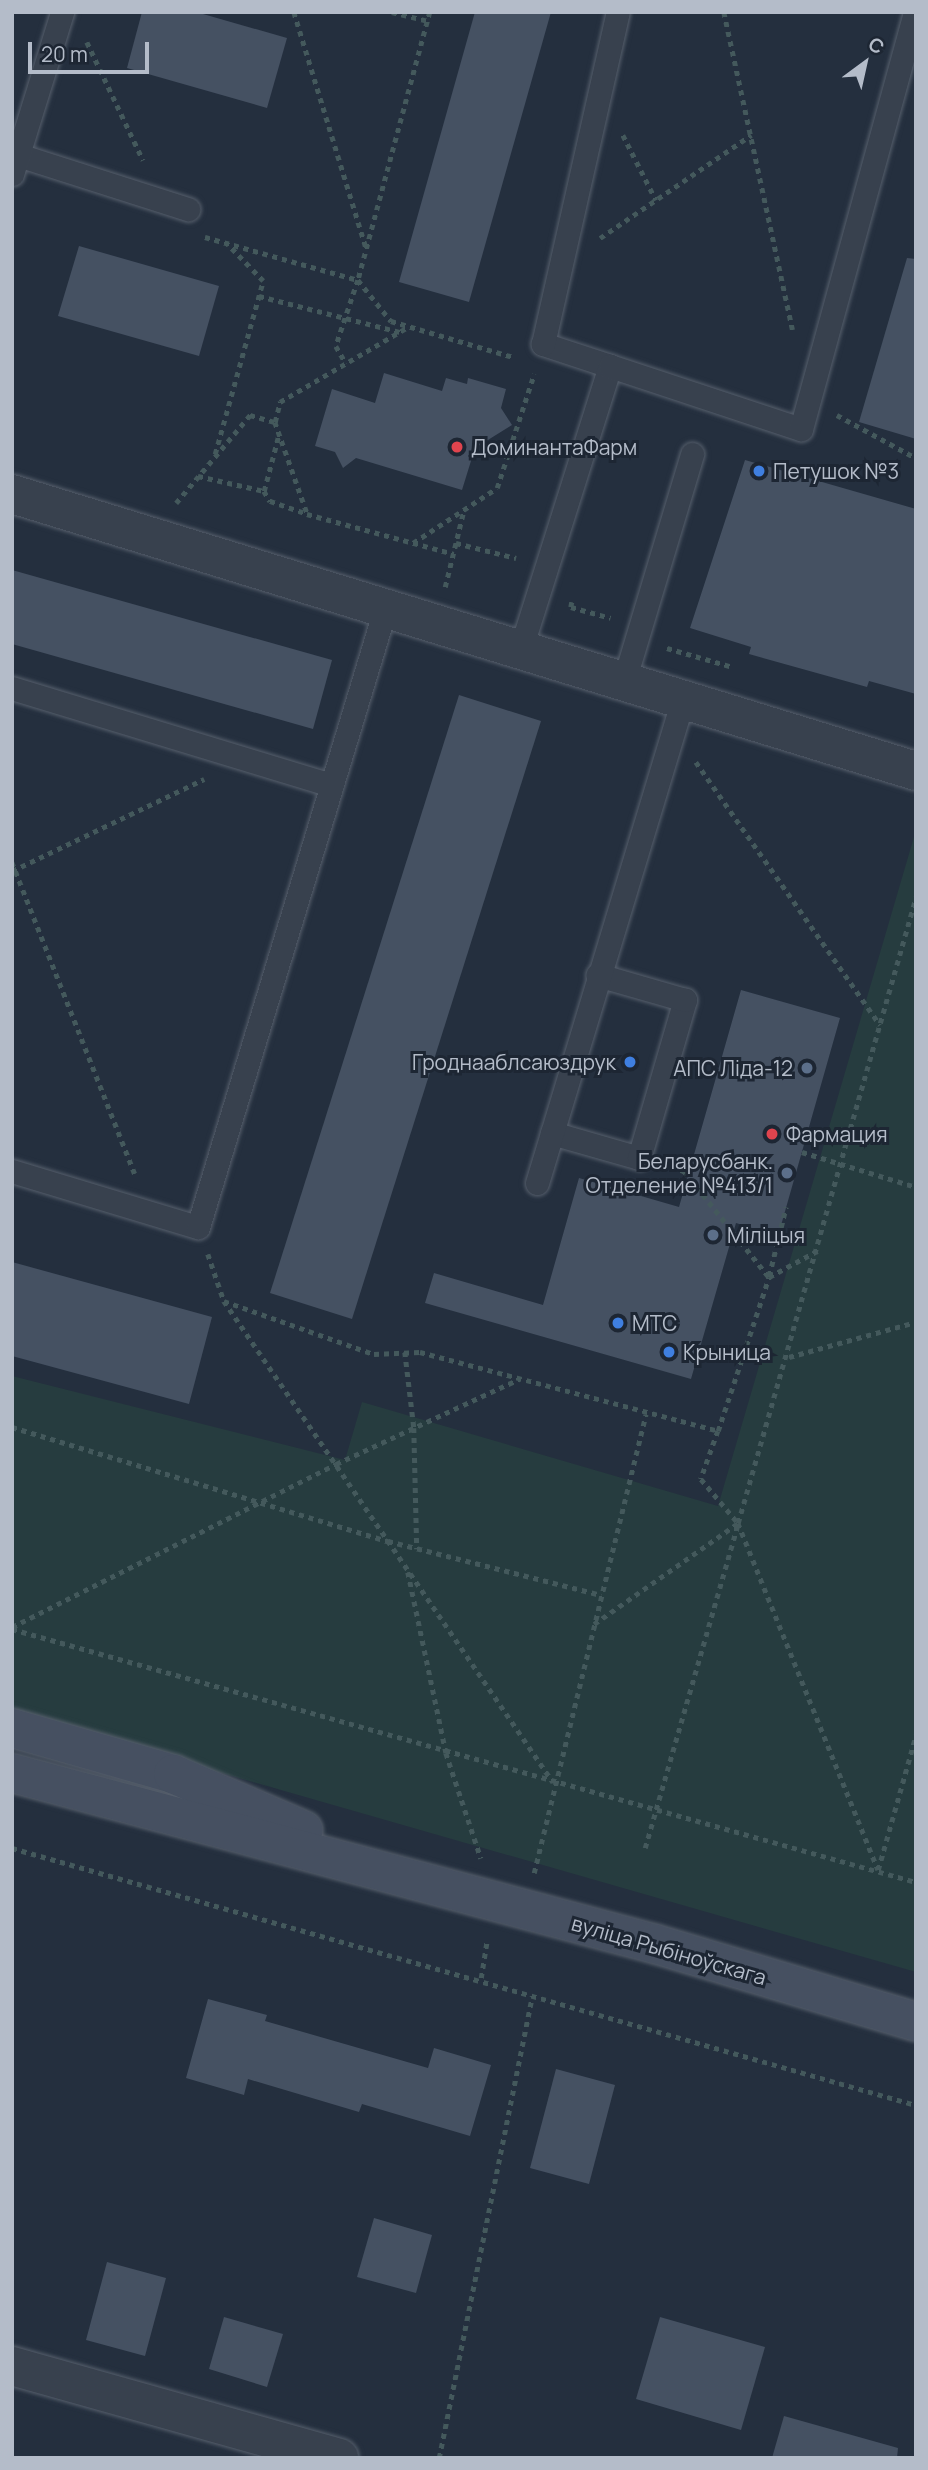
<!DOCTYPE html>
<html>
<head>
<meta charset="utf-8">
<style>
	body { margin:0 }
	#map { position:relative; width:928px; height:2470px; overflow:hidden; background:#242f3e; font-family:Manrope,sans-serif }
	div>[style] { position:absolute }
	.green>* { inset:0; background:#263c3f }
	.building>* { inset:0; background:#455162 }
	.path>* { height:4.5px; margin-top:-2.25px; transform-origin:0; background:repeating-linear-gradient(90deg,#44595c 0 5px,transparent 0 10px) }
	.roads { filter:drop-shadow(0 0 2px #565f6c) drop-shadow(0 0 2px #565f6c) }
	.service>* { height:23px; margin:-11.5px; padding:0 11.5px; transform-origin:11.5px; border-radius:11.5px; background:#38414e }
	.minor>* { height:38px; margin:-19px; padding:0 19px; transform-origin:19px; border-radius:19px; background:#38414e }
	.secondary>* { height:38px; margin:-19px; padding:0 19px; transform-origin:19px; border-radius:19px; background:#465061 }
	.dots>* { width:19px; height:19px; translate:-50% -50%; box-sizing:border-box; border:4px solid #1d2633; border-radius:50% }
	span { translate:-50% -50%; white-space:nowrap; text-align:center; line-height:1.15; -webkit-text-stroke:6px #1d2633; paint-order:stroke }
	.poi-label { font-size:21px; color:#b4bcc9 }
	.left { translate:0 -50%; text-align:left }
	.right { translate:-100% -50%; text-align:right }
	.street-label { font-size:21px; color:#b4bcc9 }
	.frame { position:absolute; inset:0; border:14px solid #b4bcc9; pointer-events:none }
	.north { position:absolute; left:830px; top:28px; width:70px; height:70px; -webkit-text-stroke:5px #1d2633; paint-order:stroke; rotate:33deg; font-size:19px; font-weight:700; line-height:28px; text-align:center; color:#b4bcc9 }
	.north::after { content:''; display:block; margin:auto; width:24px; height:32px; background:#b4bcc9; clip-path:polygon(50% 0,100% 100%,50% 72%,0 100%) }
	.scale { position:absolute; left:28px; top:42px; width:121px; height:32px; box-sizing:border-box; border:4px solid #b4bcc9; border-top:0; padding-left:9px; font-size:21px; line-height:24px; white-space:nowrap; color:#b4bcc9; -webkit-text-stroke:5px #1d2633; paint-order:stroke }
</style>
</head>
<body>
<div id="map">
	<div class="green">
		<i style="clip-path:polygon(916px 830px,916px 1972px,12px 1713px,12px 1376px,345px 1460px,362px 1402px,718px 1506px)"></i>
	</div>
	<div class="building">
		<i style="clip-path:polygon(142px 12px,196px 12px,287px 38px,267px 108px,127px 68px)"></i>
		<i style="clip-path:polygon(475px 12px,551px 12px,469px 302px,399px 282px)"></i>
		<i style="clip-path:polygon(79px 246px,219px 286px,199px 356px,58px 316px)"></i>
		<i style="clip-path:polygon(907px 258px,916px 259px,916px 439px,859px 422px)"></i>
		<i style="clip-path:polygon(384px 373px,442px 391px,446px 378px,467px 384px,468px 378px,506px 389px,501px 408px,512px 425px,475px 448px,462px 490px,356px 458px,343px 468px,335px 452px,315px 446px,332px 389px,375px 403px)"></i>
		<i style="clip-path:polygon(745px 460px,916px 509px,916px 694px,869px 681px,867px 687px,749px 654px,751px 647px,690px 628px)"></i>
		<i style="clip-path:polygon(12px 570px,332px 660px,313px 729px,12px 644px)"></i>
		<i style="clip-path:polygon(459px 695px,541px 721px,352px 1319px,270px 1293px)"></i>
		<i style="clip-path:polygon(741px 990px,840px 1018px,778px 1236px,736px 1223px,691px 1379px,425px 1303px,434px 1273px,543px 1305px,579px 1178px,679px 1207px)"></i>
		<i style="clip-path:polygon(12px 1262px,212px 1317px,189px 1404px,12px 1356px)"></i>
		<i style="clip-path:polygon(208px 1999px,267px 2015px,265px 2021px,428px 2068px,434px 2048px,491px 2065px,470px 2136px,362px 2104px,359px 2112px,248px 2079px,244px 2095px,186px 2078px)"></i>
		<i style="clip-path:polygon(556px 2069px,615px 2085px,589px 2184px,530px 2168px)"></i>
		<i style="clip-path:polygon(374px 2218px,432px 2235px,416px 2293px,357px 2277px)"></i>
		<i style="clip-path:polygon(107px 2262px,166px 2278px,145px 2356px,86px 2340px)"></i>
		<i style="clip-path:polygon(224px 2317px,283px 2334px,267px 2387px,209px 2369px)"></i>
		<i style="clip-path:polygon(660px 2317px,765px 2347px,741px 2430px,636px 2399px)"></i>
		<i style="clip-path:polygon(784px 2416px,898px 2448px,897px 2458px,772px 2458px)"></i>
	</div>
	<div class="path">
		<i style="left:294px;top:12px;width:247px;rotate:73deg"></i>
		<i style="left:392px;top:12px;width:37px;rotate:14deg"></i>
		<i style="left:430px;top:12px;width:278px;rotate:105deg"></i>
		<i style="left:358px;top:280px;width:53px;rotate:51.2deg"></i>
		<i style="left:391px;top:321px;width:127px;rotate:16.4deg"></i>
		<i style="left:724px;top:12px;width:325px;rotate:77.8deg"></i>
		<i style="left:87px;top:42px;width:131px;rotate:64.6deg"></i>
		<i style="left:623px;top:135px;width:73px;rotate:63.1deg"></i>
		<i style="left:205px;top:237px;width:159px;rotate:15.7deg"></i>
		<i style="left:358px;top:280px;width:70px;rotate:108.4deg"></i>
		<i style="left:336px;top:346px;width:20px;rotate:60deg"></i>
		<i style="left:600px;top:238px;width:183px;rotate:-34.3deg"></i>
		<i style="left:259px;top:296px;width:146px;rotate:14.3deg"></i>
		<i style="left:837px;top:415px;width:90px;rotate:28.6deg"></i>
		<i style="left:275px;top:422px;width:96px;rotate:70.6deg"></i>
		<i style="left:215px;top:454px;width:180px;rotate:-74.5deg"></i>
		<i style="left:263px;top:281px;width:53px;rotate:-134.2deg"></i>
		<i style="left:198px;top:476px;width:68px;rotate:12.8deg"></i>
		<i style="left:264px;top:491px;width:12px;rotate:59deg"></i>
		<i style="left:270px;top:501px;width:39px;rotate:19deg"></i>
		<i style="left:307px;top:514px;width:152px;rotate:15.2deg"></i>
		<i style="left:264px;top:491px;width:59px;rotate:-75.3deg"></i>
		<i style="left:176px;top:503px;width:115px;rotate:-49.9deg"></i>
		<i style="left:250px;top:415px;width:26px;rotate:16deg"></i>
		<i style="left:275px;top:422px;width:21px;rotate:-76deg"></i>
		<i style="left:280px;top:402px;width:148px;rotate:-30.4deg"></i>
		<i style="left:413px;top:543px;width:100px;rotate:-33.2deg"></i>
		<i style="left:497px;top:488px;width:120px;rotate:-72deg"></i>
		<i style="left:456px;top:543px;width:62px;rotate:14deg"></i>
		<i style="left:445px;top:587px;width:80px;rotate:-76.3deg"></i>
		<i style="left:572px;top:602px;width:5px;rotate:101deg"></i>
		<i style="left:571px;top:607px;width:41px;rotate:15.4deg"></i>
		<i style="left:667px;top:648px;width:69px;rotate:16.1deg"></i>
		<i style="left:696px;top:762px;width:321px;rotate:55deg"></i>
		<i style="left:12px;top:862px;width:335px;rotate:68.5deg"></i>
		<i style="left:12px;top:871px;width:213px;rotate:-25.6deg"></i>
		<i style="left:802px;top:1152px;width:119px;rotate:17.1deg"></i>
		<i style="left:671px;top:1167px;width:14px;rotate:17deg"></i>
		<i style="left:684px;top:1171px;width:136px;rotate:51.3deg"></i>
		<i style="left:208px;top:1254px;width:50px;rotate:71.2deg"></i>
		<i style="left:224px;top:1301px;width:583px;rotate:55.63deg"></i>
		<i style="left:769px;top:1276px;width:71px;rotate:-76.2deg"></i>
		<i style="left:224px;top:1301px;width:159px;rotate:19.5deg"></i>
		<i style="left:374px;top:1354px;width:46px;rotate:-2.5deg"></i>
		<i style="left:420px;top:1352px;width:308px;rotate:14.8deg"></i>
		<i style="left:718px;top:1431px;width:162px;rotate:-71.7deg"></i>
		<i style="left:769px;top:1277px;width:55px;rotate:-28.4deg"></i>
		<i style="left:405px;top:1352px;width:77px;rotate:83.2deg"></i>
		<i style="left:414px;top:1428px;width:121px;rotate:88.6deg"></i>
		<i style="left:789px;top:1357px;width:132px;rotate:-15.4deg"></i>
		<i style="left:12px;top:1427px;width:393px;rotate:16.9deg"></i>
		<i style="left:388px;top:1541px;width:220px;rotate:14.2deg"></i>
		<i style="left:718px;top:1431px;width:51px;rotate:109.5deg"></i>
		<i style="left:701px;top:1479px;width:57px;rotate:49.9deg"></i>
		<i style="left:738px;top:1523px;width:374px;rotate:68deg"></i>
		<i style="left:408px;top:1572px;width:185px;rotate:78.1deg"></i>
		<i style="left:446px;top:1753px;width:111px;rotate:71.6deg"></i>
		<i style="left:594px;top:1624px;width:176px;rotate:-35deg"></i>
		<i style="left:738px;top:1523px;width:651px;rotate:-74.13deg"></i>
		<i style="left:12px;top:1627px;width:363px;rotate:-26.7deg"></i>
		<i style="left:336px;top:1464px;width:202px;rotate:-24.9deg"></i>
		<i style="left:12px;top:1629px;width:939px;rotate:15.64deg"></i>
		<i style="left:12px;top:1848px;width:940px;rotate:15.87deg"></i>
		<i style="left:645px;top:1848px;width:337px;rotate:-74deg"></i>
		<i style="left:878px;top:1870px;width:140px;rotate:-74.3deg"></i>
		<i style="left:534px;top:1873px;width:472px;rotate:-76.3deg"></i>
		<i style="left:481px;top:1978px;width:37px;rotate:-81deg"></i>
		<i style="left:439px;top:2458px;width:471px;rotate:-78.6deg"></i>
	</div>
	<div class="roads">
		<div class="service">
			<i style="left:12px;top:153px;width:185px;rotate:17.7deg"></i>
			<i style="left:12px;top:174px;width:170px;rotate:-72.8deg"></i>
			<i style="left:610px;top:366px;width:71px;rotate:-161.8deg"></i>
			<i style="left:543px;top:344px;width:340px;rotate:-77.3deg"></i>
			<i style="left:521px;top:648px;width:296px;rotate:-72.5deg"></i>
			<i style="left:610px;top:366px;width:201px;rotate:18.3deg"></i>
			<i style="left:801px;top:429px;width:432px;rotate:-74.7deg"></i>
			<i style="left:624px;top:681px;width:237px;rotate:-73.3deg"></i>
			<i style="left:12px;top:688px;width:334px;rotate:16.9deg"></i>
			<i style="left:552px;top:1133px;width:91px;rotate:16deg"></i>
			<i style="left:639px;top:1158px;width:165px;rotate:-73.8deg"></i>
			<i style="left:685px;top:1000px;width:91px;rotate:-164deg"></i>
			<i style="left:12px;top:1171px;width:194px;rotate:16.8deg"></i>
			<i style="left:198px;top:1227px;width:646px;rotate:-73.16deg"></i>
			<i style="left:537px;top:1183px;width:506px;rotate:-73.21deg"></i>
		</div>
		<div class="minor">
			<i style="left:12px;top:494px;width:945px;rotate:17.04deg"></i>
			<i style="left:12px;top:2366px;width:340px;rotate:15.7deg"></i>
		</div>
		<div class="secondary">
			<i style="left:12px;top:1728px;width:167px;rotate:15.9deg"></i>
			<i style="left:173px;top:1774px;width:142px;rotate:23.3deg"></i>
			<i style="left:12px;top:1773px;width:665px;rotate:14.89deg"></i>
			<i style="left:655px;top:1944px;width:272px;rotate:16.6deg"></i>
		</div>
	</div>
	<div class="dots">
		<i style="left:457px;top:447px;background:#e0444e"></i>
		<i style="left:759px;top:471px;background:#3f7fe0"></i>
		<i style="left:630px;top:1062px;background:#3f7fe0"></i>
		<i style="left:807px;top:1068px;background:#5c6f8a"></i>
		<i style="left:772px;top:1134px;background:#e0444e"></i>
		<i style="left:787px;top:1173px;background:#5c6f8a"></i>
		<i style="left:713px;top:1235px;background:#5c6f8a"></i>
		<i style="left:618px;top:1323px;background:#3f7fe0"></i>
		<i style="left:669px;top:1352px;background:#3f7fe0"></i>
	</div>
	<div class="poi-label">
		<span class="left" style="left:471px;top:447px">ДоминантаФарм</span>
		<span class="left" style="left:773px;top:471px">Петушок №3</span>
		<span class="right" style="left:616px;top:1062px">Гроднааблсаюздрук</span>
		<span class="right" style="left:793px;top:1068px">АПС Ліда-12</span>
		<span class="left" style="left:786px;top:1134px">Фармация</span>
		<span class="right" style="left:773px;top:1173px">Беларусбанк.<br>Отделение №413/1</span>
		<span class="left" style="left:727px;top:1235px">Міліцыя</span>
		<span class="left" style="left:632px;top:1323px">МТС</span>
		<span class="left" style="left:683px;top:1352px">Крыница</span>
	</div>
	<div class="street-label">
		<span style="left:669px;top:1950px;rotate:16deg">вуліца Рыбіноўскага</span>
	</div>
	<div class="frame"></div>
	<div class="north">С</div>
	<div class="scale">20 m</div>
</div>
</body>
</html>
